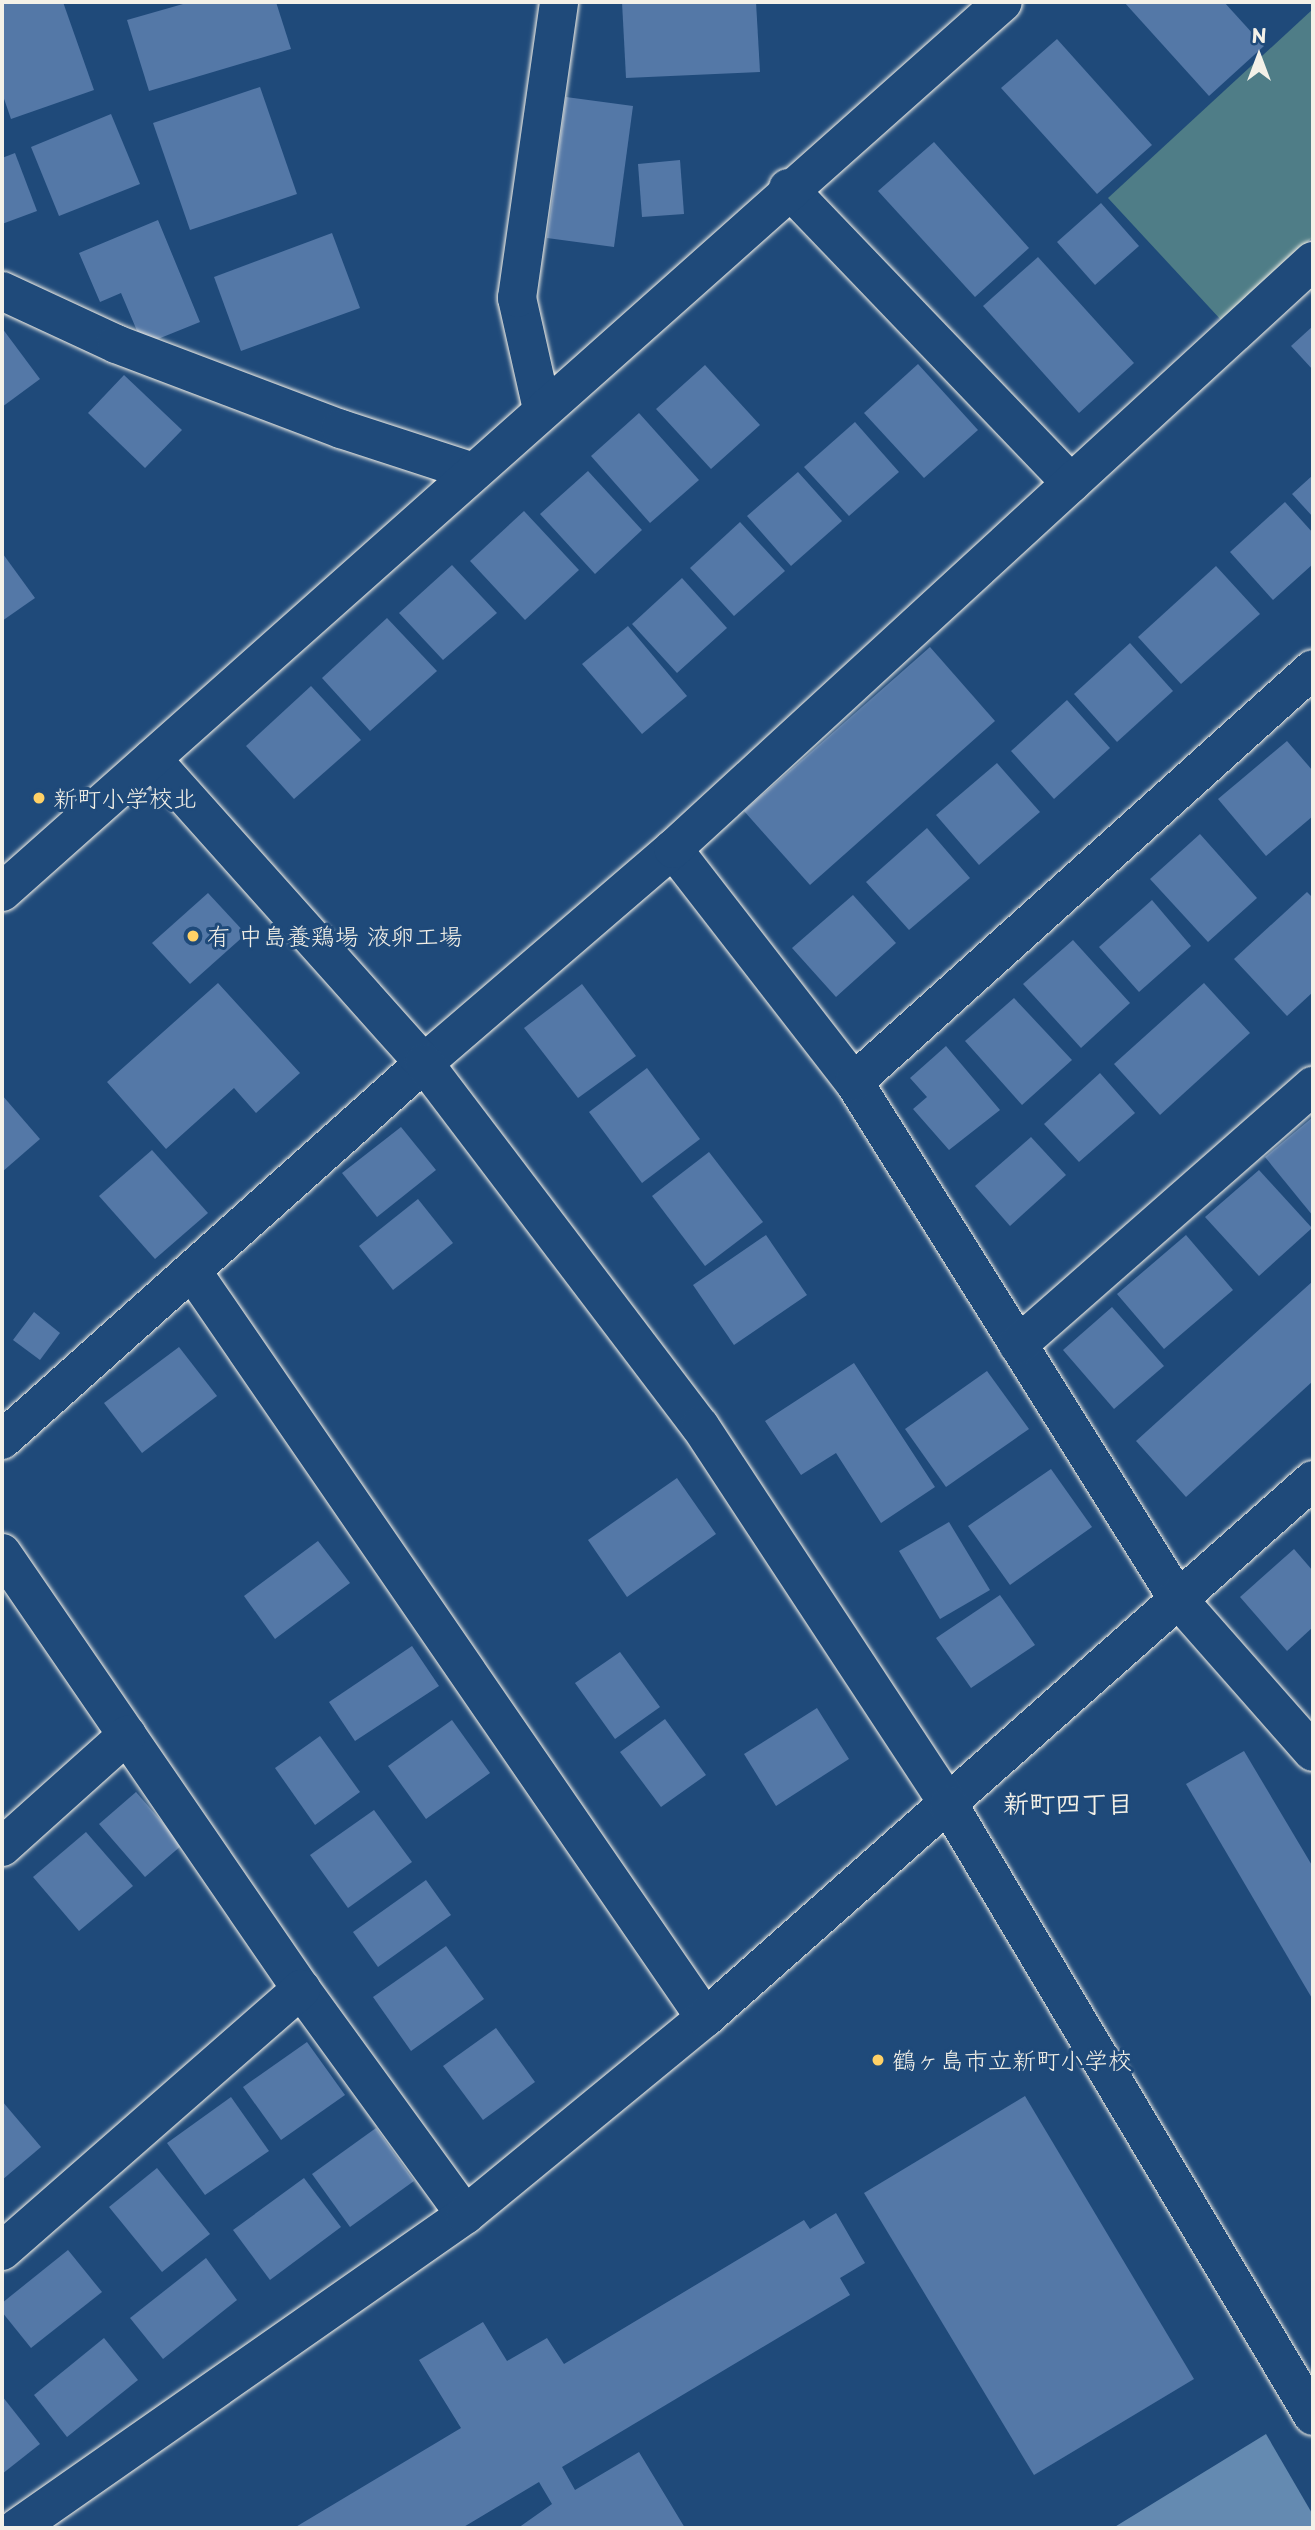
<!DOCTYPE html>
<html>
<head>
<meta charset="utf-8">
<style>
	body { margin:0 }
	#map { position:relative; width:1315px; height:2530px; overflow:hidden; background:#1f4a7a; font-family:"Playpen Sans","Klee One",sans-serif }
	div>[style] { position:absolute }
	.green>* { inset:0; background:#4f7d87 }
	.water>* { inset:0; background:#648ab1 }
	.building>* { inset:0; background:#5478a7 }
	.roads { filter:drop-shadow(0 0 2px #f4f1e8) drop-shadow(0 0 2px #f4f1e8) }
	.minor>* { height:38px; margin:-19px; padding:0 19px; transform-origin:19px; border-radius:19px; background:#1f4a7a }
	.tertiary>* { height:38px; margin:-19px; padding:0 19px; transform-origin:19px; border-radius:19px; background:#1f4a7a }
	.dots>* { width:19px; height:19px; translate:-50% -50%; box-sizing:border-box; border:4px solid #1f4a7a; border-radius:50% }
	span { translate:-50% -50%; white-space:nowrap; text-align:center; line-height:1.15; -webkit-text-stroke:6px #1f4a7a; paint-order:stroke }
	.poi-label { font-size:24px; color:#f4f1e8 }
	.left { translate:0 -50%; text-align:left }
	.neighbourhood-label { font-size:26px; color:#f4f1e8; font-weight:700 }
	.frame { position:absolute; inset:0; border:4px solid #f4f1e8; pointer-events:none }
	.north { position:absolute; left:1224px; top:21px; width:70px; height:70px; -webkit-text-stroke:5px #1f4a7a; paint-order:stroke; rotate:0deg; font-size:19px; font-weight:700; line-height:28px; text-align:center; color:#f4f1e8 }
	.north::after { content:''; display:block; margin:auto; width:24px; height:32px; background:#f4f1e8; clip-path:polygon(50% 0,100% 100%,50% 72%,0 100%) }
</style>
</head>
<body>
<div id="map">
	<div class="green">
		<i style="clip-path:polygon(1313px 9px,1313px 237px,1222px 321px,1108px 198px)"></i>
	</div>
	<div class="water">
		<i style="clip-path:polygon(1266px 2434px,1313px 2515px,1313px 2528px,1113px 2528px)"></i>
	</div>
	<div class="building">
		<i style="clip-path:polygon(2px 2px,63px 2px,94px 90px,11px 119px,2px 93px)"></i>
		<i style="clip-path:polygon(190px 2px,276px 2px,291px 49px,149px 91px,127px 20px)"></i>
		<i style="clip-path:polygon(622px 2px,756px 2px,760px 72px,626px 78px)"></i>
		<i style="clip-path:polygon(1124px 2px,1224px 2px,1264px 46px,1209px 96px)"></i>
		<i style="clip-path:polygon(1057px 39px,1152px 145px,1097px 194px,1001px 88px)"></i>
		<i style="clip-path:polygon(260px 87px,297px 194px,190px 230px,153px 123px)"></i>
		<i style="clip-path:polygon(566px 97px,633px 106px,614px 247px,547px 238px)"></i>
		<i style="clip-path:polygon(111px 114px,140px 184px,59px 216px,31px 147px)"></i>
		<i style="clip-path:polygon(934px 142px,1029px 248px,975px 297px,878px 191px)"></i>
		<i style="clip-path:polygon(15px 153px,37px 211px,2px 224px,2px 158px)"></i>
		<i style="clip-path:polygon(680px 160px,684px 214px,642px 217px,638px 164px)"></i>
		<i style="clip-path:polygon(1101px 203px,1139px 246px,1095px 285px,1057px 242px)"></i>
		<i style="clip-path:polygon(158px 220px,200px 322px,143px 345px,121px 293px,100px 302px,79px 253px)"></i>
		<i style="clip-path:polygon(332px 233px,360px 308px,241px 351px,214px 277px)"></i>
		<i style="clip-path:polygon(1038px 257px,1134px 363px,1079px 413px,983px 306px)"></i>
		<i style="clip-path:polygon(1313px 326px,1313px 370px,1291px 346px)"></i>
		<i style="clip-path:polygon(2px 328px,40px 379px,2px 407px)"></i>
		<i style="clip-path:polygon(918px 364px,978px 430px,924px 478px,864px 413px)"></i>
		<i style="clip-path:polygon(705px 365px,760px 425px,711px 469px,656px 409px)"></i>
		<i style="clip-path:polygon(124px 375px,182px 430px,145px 468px,88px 413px)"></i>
		<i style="clip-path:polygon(639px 413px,699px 480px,650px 523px,591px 456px)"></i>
		<i style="clip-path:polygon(855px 422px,899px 472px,849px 516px,804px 467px)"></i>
		<i style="clip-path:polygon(588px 471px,642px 530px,595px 574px,540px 514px)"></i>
		<i style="clip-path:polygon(798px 472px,842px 521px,791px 566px,747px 516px)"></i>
		<i style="clip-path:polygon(1313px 475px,1313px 517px,1292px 494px)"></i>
		<i style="clip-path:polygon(1285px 502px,1313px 533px,1313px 564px,1273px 600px,1230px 552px)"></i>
		<i style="clip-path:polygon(524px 511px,579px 570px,525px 620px,470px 561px)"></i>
		<i style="clip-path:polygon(740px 522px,785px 571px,734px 616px,690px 568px)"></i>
		<i style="clip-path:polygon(3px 554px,35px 598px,2px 621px,2px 555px)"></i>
		<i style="clip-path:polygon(452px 565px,497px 613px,443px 660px,399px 613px)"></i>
		<i style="clip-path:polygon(1216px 566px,1260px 614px,1181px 684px,1138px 637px)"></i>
		<i style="clip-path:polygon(682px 578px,727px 628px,677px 673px,632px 624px)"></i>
		<i style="clip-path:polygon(387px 618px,437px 671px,370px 731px,322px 678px)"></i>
		<i style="clip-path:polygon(628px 626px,687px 696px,642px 734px,582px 664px)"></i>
		<i style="clip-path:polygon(1130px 643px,1173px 691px,1117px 742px,1074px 694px)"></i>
		<i style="clip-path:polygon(930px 647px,995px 721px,810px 885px,744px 811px)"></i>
		<i style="clip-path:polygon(311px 686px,361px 740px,294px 799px,246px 746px)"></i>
		<i style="clip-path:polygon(1067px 700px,1110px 748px,1054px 799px,1011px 751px)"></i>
		<i style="clip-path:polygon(1287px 741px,1313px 771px,1313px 816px,1266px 856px,1218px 799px)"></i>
		<i style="clip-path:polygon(997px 763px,1040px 812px,979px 865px,936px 815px)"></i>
		<i style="clip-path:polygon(927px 828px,970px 878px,909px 930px,866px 882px)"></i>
		<i style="clip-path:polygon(1200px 834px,1257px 898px,1208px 942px,1150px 879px)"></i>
		<i style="clip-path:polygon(1307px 892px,1313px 898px,1313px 992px,1287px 1016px,1234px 959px)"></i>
		<i style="clip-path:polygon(208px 893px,246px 934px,190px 984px,152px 943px)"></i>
		<i style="clip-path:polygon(853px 895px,896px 943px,836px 997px,792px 948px)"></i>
		<i style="clip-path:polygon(1152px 900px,1191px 946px,1139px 992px,1099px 947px)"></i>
		<i style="clip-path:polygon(1073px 940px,1130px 1003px,1081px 1048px,1023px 984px)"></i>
		<i style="clip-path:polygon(218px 983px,300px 1073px,256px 1113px,234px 1088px,166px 1149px,107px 1082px)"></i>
		<i style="clip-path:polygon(1204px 983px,1250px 1033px,1160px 1115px,1114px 1064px)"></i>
		<i style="clip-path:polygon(582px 984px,636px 1056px,578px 1098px,524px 1028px)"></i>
		<i style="clip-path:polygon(1014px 998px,1072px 1060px,1022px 1105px,965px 1041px)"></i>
		<i style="clip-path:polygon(946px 1046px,1000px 1110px,949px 1150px,913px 1109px,927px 1097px,910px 1078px)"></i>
		<i style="clip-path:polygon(647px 1068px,700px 1139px,642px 1183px,589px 1112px)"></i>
		<i style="clip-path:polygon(1100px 1073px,1135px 1113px,1079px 1162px,1044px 1124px)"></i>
		<i style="clip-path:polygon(2px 1095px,40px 1139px,2px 1172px)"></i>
		<i style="clip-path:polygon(1313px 1117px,1313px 1216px,1265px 1157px)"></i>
		<i style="clip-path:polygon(401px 1127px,436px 1170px,377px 1217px,342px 1173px)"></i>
		<i style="clip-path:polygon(1031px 1137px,1066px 1175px,1010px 1226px,975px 1186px)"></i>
		<i style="clip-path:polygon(152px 1150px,208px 1213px,155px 1259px,99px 1196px)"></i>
		<i style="clip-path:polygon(709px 1152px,763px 1222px,705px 1266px,652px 1196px)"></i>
		<i style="clip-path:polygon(1259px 1170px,1312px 1228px,1259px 1276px,1205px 1217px)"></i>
		<i style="clip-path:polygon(418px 1199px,453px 1243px,393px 1290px,359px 1246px)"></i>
		<i style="clip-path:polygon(766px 1235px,807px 1295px,734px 1345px,693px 1285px)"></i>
		<i style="clip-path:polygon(1186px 1235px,1233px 1290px,1164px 1349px,1117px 1294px)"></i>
		<i style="clip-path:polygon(1313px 1281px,1313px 1381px,1186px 1497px,1136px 1441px)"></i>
		<i style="clip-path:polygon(1112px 1307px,1164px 1366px,1114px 1409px,1063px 1350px)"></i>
		<i style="clip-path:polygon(34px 1312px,60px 1333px,40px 1360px,13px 1340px)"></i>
		<i style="clip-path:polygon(179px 1347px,217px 1396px,142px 1453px,104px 1403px)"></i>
		<i style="clip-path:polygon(854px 1363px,935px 1487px,881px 1523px,836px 1453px,801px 1475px,765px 1421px)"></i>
		<i style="clip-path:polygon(987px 1371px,1029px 1429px,946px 1487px,905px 1429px)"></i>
		<i style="clip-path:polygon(1051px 1469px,1092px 1527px,1010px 1585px,968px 1526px)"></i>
		<i style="clip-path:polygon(677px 1478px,716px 1534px,627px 1597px,588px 1540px)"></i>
		<i style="clip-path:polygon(949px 1522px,990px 1590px,940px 1619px,899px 1551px)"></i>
		<i style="clip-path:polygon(318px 1541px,350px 1583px,275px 1639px,244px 1596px)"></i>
		<i style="clip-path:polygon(1294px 1549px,1313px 1571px,1313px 1627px,1287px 1651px,1240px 1597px)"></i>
		<i style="clip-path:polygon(1000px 1595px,1035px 1645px,971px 1688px,936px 1638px)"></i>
		<i style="clip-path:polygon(412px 1646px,439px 1686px,355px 1741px,329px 1702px)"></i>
		<i style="clip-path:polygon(620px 1652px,660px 1707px,615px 1739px,575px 1683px)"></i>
		<i style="clip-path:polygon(817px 1708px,849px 1759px,776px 1806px,744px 1754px)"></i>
		<i style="clip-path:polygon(665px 1719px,706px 1775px,661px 1807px,620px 1752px)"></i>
		<i style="clip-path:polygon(452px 1720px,490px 1773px,426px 1819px,388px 1766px)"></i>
		<i style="clip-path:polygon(320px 1736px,360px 1792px,315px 1825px,275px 1768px)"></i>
		<i style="clip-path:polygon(1244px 1751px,1313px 1867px,1313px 2000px,1186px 1784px)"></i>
		<i style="clip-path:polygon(136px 1792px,182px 1845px,145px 1877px,99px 1824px)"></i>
		<i style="clip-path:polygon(374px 1810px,412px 1862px,348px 1908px,310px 1855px)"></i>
		<i style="clip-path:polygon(86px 1832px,133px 1886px,79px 1931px,33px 1877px)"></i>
		<i style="clip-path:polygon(426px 1880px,451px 1915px,378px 1967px,353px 1932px)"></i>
		<i style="clip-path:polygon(446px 1946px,484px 1999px,411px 2051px,373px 1997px)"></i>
		<i style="clip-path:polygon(496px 2028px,535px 2082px,483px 2120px,443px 2066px)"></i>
		<i style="clip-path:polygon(307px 2042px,345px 2095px,281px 2140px,243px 2087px)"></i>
		<i style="clip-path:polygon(1025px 2096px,1194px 2379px,1034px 2475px,864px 2193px)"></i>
		<i style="clip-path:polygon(231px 2097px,269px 2151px,205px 2195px,167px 2143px)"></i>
		<i style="clip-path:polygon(2px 2101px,41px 2147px,2px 2180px)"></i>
		<i style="clip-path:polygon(376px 2128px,414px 2181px,350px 2227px,312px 2174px)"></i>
		<i style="clip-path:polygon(157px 2168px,210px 2234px,162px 2272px,109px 2207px)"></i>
		<i style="clip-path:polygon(304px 2178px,341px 2227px,270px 2280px,233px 2230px)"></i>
		<i style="clip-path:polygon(836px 2213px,865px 2263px,840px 2278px,850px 2295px,562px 2467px,575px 2490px,639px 2452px,685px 2528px,518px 2528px,552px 2504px,539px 2482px,462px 2528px,294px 2528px,461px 2428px,419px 2360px,483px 2322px,507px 2361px,547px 2338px,564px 2364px,804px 2220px,810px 2229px)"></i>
		<i style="clip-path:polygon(68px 2250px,102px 2292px,31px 2348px,2px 2312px,2px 2303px)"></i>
		<i style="clip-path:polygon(206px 2258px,237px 2300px,163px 2359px,130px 2318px)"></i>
		<i style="clip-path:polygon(104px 2338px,138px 2380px,67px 2437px,34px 2395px)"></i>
		<i style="clip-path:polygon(2px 2396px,40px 2444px,2px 2474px)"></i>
	</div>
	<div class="roads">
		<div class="minor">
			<i style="left:788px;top:188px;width:409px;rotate:46.2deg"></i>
			<i style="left:2px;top:291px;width:126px;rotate:24.9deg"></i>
			<i style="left:116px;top:344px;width:241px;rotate:20.7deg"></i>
			<i style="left:341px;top:429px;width:139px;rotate:18deg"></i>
			<i style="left:542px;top:409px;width:114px;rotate:-102.7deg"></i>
			<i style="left:517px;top:298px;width:299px;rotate:-81.9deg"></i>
			<i style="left:673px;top:849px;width:295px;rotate:52.2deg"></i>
			<i style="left:854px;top:1082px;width:609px;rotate:57.95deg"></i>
			<i style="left:1177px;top:1598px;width:205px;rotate:48.6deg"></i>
			<i style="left:854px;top:1082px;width:617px;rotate:-41.98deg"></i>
			<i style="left:192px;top:1271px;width:906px;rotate:55.52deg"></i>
			<i style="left:1018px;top:1345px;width:393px;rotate:-41.3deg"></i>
			<i style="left:2px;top:1440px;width:566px;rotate:-41.78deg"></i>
			<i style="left:424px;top:1063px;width:328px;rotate:-40.7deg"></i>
			<i style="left:673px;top:849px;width:869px;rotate:-42.58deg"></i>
			<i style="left:2px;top:1553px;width:529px;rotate:55.56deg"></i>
			<i style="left:301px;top:1989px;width:279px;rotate:54deg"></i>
			<i style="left:2px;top:1847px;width:168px;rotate:-41.9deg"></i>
			<i style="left:2px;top:2251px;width:398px;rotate:-41.2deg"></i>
			<i style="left:17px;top:2528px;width:547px;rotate:-34.94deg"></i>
			<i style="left:465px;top:2215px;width:310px;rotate:-39.4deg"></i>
			<i style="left:705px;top:2018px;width:812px;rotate:-41.5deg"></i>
		</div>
		<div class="tertiary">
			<i style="left:152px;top:759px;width:408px;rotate:48.2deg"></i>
			<i style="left:424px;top:1063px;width:456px;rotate:52.8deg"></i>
			<i style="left:700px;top:1426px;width:453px;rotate:56.7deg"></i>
			<i style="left:949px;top:1805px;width:711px;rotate:59.22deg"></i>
			<i style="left:2px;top:892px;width:1339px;rotate:-41.64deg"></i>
		</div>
	</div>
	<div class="dots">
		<i style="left:39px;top:798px;background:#ffd166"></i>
		<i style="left:193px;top:936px;background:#ffd166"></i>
		<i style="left:878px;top:2060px;background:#ffd166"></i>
	</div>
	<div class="poi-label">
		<span class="left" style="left:53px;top:798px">新町小学校北</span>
		<span class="left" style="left:207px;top:936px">有 中島養鶏場 液卵工場</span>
		<span class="left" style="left:892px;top:2060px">鶴ヶ島市立新町小学校</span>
	</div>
	<div class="neighbourhood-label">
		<span style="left:1068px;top:1803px">新町四丁目</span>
	</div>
	<div class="frame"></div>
	<div class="north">N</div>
</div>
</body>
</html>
